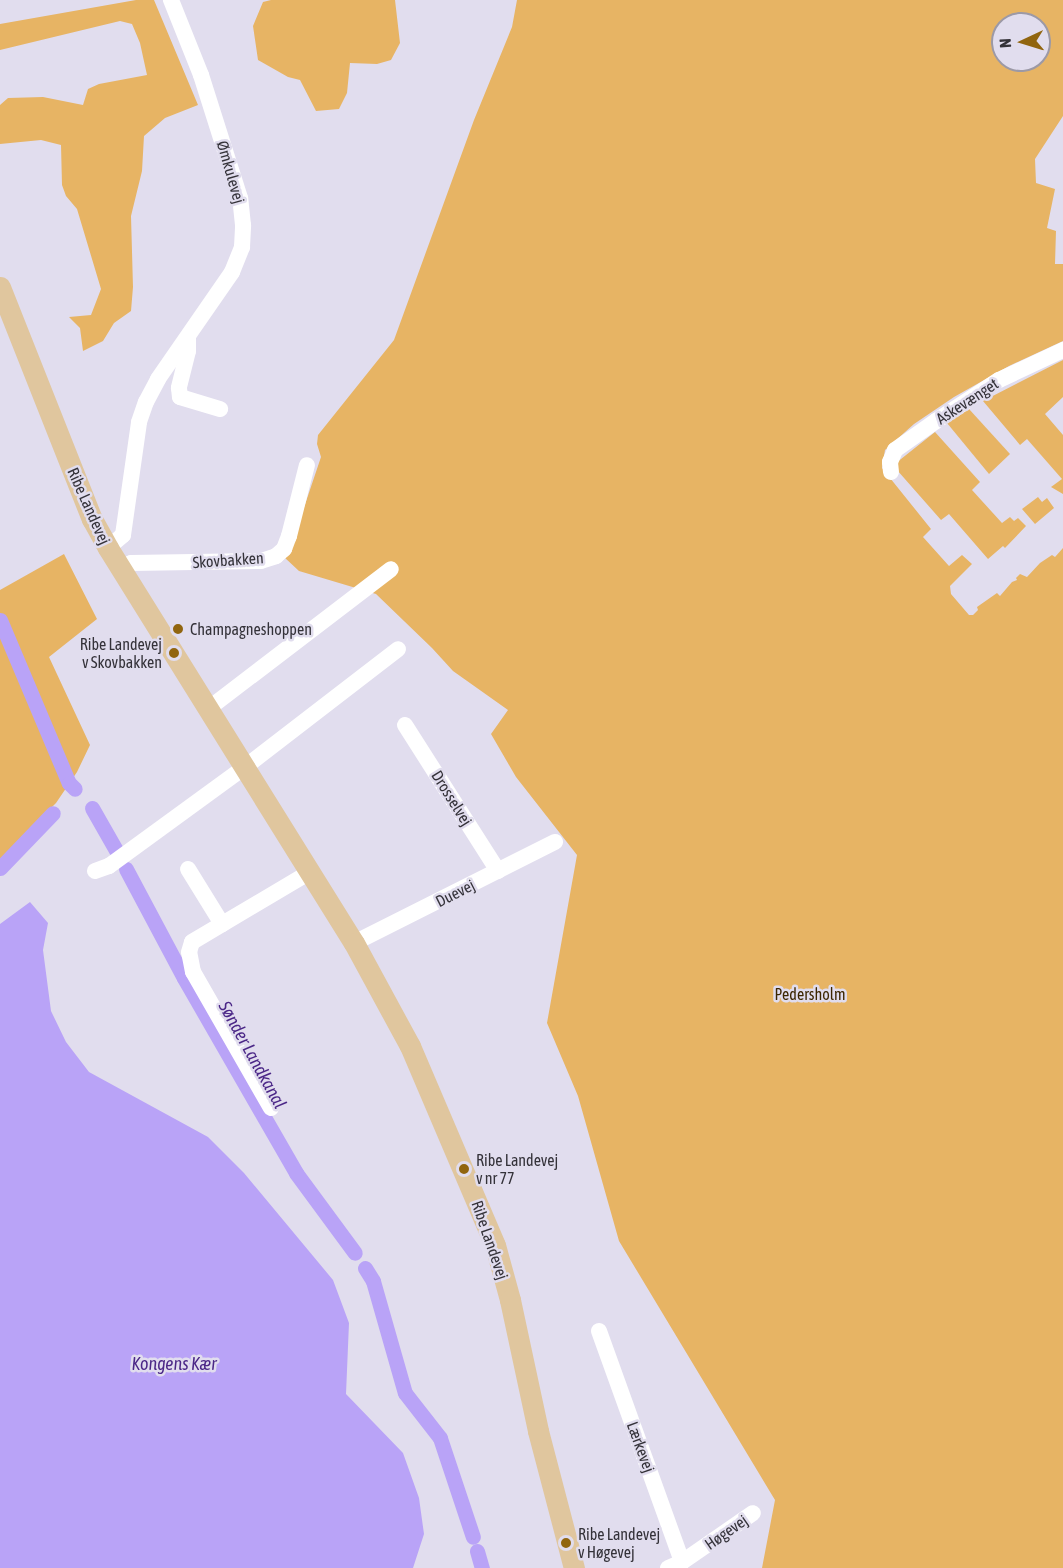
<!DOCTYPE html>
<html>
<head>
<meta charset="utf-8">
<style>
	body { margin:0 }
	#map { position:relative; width:1063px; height:1568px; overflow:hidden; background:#e1ddee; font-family:"Asap Condensed",sans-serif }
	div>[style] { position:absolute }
	.green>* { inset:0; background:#e7b464 }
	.water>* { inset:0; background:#b9a3f7 }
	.canal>* { height:15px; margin:-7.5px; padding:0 7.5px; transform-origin:7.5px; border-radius:7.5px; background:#b9a3f7 }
	.minor>* { height:16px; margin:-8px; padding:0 8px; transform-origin:8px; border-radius:8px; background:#fff }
	.major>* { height:21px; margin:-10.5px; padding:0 10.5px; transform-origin:10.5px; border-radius:10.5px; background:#e0c69e }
	.dots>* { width:16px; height:16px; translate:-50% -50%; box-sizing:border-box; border:3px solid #e1ddee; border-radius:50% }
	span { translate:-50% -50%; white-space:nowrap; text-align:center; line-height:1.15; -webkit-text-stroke:5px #e1ddee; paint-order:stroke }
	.street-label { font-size:16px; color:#343239 }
	.poi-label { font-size:16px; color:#343239 }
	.left { translate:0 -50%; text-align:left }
	.right { translate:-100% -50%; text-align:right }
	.park-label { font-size:16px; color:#3c2600 }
	.water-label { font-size:18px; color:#4b2787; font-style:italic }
	.north { position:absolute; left:991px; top:12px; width:60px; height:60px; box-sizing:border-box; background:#e1ddee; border:2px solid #9c99a6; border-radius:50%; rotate:266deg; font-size:16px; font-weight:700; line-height:24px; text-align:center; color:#343239 }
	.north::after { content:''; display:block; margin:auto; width:21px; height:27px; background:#91650f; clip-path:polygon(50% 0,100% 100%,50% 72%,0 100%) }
</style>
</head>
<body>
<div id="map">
	<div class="green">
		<i style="clip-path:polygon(136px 0,154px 0,198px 105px,165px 118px,144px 136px,142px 171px,131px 216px,133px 287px,131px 311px,114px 323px,103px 341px,83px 351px,80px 328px,69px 317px,91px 315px,101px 289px,77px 209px,66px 196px,62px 185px,61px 145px,41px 140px,0 144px,0 105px,8px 98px,43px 97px,83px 105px,88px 89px,99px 84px,147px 75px,140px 43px,132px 24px,120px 21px,0 50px,0 24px)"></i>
		<i style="clip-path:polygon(271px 0,395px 0,400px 43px,391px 60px,377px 64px,350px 63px,347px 93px,339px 109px,316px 111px,300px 80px,288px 77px,258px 60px,253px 26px,263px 2px)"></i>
		<i style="clip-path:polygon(evenodd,517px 0,1063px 0,1063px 116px,1035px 159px,1036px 183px,1055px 189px,1047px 228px,1056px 231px,1055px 264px,1063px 264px,1063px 341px,1009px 366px,954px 397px,914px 424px,885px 450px,882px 468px,931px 529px,923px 537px,949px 566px,962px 555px,972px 564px,950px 586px,951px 594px,969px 615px,973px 615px,978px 610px,977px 607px,997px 593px,1000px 596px,1012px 582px,1017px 580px,1016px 578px,1020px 574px,1027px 577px,1040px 563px,1052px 555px,1055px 557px,1063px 548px,1063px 1568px,762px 1568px,775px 1500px,619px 1241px,578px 1096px,547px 1023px,577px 855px,516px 777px,491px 734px,508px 710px,453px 671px,432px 648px,376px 594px,299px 571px,284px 557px,290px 549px,321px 457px,317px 444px,318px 435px,394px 340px,474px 120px,512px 27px,517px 0,1003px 24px,1039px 24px,1039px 60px,1003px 60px,1003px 24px)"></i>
		<i style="clip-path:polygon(1063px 360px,1063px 397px,1045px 414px,1063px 435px,1063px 494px,1051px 487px,1062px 479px,1027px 439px,1020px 445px,983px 401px)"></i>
		<i style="clip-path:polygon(969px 409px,1010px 454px,989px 474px,947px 423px)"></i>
		<i style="clip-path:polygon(935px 432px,980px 482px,972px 490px,1002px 523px,1010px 517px,1014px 521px,1018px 518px,1026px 526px,1005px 548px,1003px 546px,988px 559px,949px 514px,941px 520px,897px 470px,896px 463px)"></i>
		<i style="clip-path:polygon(1038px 497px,1042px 502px,1047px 498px,1054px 508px,1035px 524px,1022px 509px)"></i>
		<i style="clip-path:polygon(64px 554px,97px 619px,49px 657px,90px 745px,77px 772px,56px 803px,0 859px,0 590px)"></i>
	</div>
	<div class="water">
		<i style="clip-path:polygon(30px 902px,48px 923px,43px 950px,51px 1011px,66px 1042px,89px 1072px,208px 1137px,244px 1173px,333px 1280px,349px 1323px,346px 1394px,403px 1453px,419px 1498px,424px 1534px,413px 1568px,0 1568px,0 924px)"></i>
	</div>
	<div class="canal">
		<i style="left:0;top:620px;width:177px;rotate:67.1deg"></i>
		<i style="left:69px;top:783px;width:8px;rotate:45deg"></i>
		<i style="left:92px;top:808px;width:48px;rotate:60.3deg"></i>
		<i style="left:0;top:868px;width:76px;rotate:-46.1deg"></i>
		<i style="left:126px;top:869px;width:123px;rotate:62deg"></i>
		<i style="left:184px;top:978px;width:225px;rotate:60.1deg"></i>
		<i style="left:296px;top:1173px;width:99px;rotate:53.6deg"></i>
		<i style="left:365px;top:1268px;width:15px;rotate:58deg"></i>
		<i style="left:373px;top:1281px;width:116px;rotate:74.1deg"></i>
		<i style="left:405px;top:1393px;width:57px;rotate:52.1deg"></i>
		<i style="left:440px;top:1438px;width:104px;rotate:71.6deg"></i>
		<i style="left:477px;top:1551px;width:18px;rotate:74deg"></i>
	</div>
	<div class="minor">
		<i style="left:188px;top:338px;width:13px;rotate:90deg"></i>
		<i style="left:188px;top:351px;width:38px;rotate:104deg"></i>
		<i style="left:179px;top:388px;width:9px;rotate:84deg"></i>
		<i style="left:180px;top:397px;width:42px;rotate:16.7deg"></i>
		<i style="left:891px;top:472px;width:10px;rotate:-96deg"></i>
		<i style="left:890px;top:462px;width:13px;rotate:-67deg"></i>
		<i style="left:895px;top:450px;width:50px;rotate:-35.3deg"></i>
		<i style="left:936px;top:421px;width:75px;rotate:-33.1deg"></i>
		<i style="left:999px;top:380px;width:71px;rotate:-25.1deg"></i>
		<i style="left:108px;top:548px;width:20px;rotate:-41deg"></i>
		<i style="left:123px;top:535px;width:114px;rotate:-81.9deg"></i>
		<i style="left:139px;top:422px;width:21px;rotate:-71deg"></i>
		<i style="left:146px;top:402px;width:26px;rotate:-62deg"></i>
		<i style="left:158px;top:379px;width:130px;rotate:-55.3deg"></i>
		<i style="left:232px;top:272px;width:27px;rotate:-68deg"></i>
		<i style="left:242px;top:247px;width:22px;rotate:-87deg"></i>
		<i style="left:243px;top:225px;width:27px;rotate:-96deg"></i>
		<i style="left:240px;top:198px;width:129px;rotate:-107.6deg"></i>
		<i style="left:201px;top:75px;width:81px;rotate:-111.8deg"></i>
		<i style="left:120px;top:568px;width:12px;rotate:-24deg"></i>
		<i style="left:131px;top:563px;width:130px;rotate:-0.9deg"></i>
		<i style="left:261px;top:561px;width:16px;rotate:-18deg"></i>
		<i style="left:276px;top:556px;width:11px;rotate:-41deg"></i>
		<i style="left:284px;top:549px;width:14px;rotate:-69deg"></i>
		<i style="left:289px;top:536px;width:73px;rotate:-75.8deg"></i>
		<i style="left:208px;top:709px;width:230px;rotate:-37.4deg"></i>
		<i style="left:405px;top:725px;width:173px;rotate:57.5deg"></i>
		<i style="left:188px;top:869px;width:65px;rotate:58.3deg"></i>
		<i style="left:95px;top:871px;width:15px;rotate:-20deg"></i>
		<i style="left:109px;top:866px;width:168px;rotate:-36.1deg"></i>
		<i style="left:245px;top:767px;width:193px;rotate:-37.6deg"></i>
		<i style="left:354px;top:943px;width:225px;rotate:-26.7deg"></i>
		<i style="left:271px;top:1108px;width:157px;rotate:-119.8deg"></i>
		<i style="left:193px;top:972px;width:20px;rotate:-101deg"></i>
		<i style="left:189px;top:952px;width:10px;rotate:-73deg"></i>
		<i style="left:192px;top:942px;width:137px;rotate:-30.7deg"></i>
		<i style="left:599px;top:1331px;width:245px;rotate:70.2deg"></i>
		<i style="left:668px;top:1568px;width:15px;rotate:-23deg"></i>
		<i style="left:682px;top:1562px;width:86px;rotate:-34.6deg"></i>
	</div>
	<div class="major">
		<i style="left:0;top:287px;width:250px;rotate:68.4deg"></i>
		<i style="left:92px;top:519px;width:33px;rotate:61deg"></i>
		<i style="left:108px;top:548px;width:465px;rotate:58.1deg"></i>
		<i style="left:354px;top:943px;width:117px;rotate:61.5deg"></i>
		<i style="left:410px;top:1046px;width:216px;rotate:66.9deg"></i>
		<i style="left:495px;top:1245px;width:57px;rotate:74.7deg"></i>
		<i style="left:510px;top:1300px;width:134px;rotate:77.9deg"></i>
		<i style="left:538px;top:1431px;width:142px;rotate:75.3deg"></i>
	</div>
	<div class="dots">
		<i style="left:178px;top:629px;background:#91650f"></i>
		<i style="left:174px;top:653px;background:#91650f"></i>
		<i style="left:464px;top:1169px;background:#91650f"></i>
		<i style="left:566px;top:1543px;background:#91650f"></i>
	</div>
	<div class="street-label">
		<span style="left:231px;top:172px;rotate:74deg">Ømkulevej</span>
		<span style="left:967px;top:401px;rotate:-33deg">Askevænget</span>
		<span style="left:89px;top:506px;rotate:66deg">Ribe Landevej</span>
		<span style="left:228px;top:560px;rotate:-4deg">Skovbakken</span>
		<span style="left:452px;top:798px;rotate:58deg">Drosselvej</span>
		<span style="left:455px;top:893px;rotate:-27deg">Duevej</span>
		<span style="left:490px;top:1240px;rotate:71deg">Ribe Landevej</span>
		<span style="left:641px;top:1447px;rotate:70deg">Lærkevej</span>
		<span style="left:726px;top:1532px;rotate:-35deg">Høgevej</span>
	</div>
	<div class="poi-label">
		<span class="left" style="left:190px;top:629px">Champagneshoppen</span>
		<span class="right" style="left:162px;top:653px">Ribe Landevej<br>v Skovbakken</span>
		<span class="left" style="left:476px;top:1169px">Ribe Landevej<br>v nr 77</span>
		<span class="left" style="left:578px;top:1543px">Ribe Landevej<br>v Høgevej</span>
	</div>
	<div class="park-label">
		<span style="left:810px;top:994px">Pedersholm</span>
	</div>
	<div class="water-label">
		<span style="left:252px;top:1055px;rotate:61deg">Sønder Landkanal</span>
		<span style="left:174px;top:1364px">Kongens Kær</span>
	</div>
	<div class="north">N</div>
</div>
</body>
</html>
